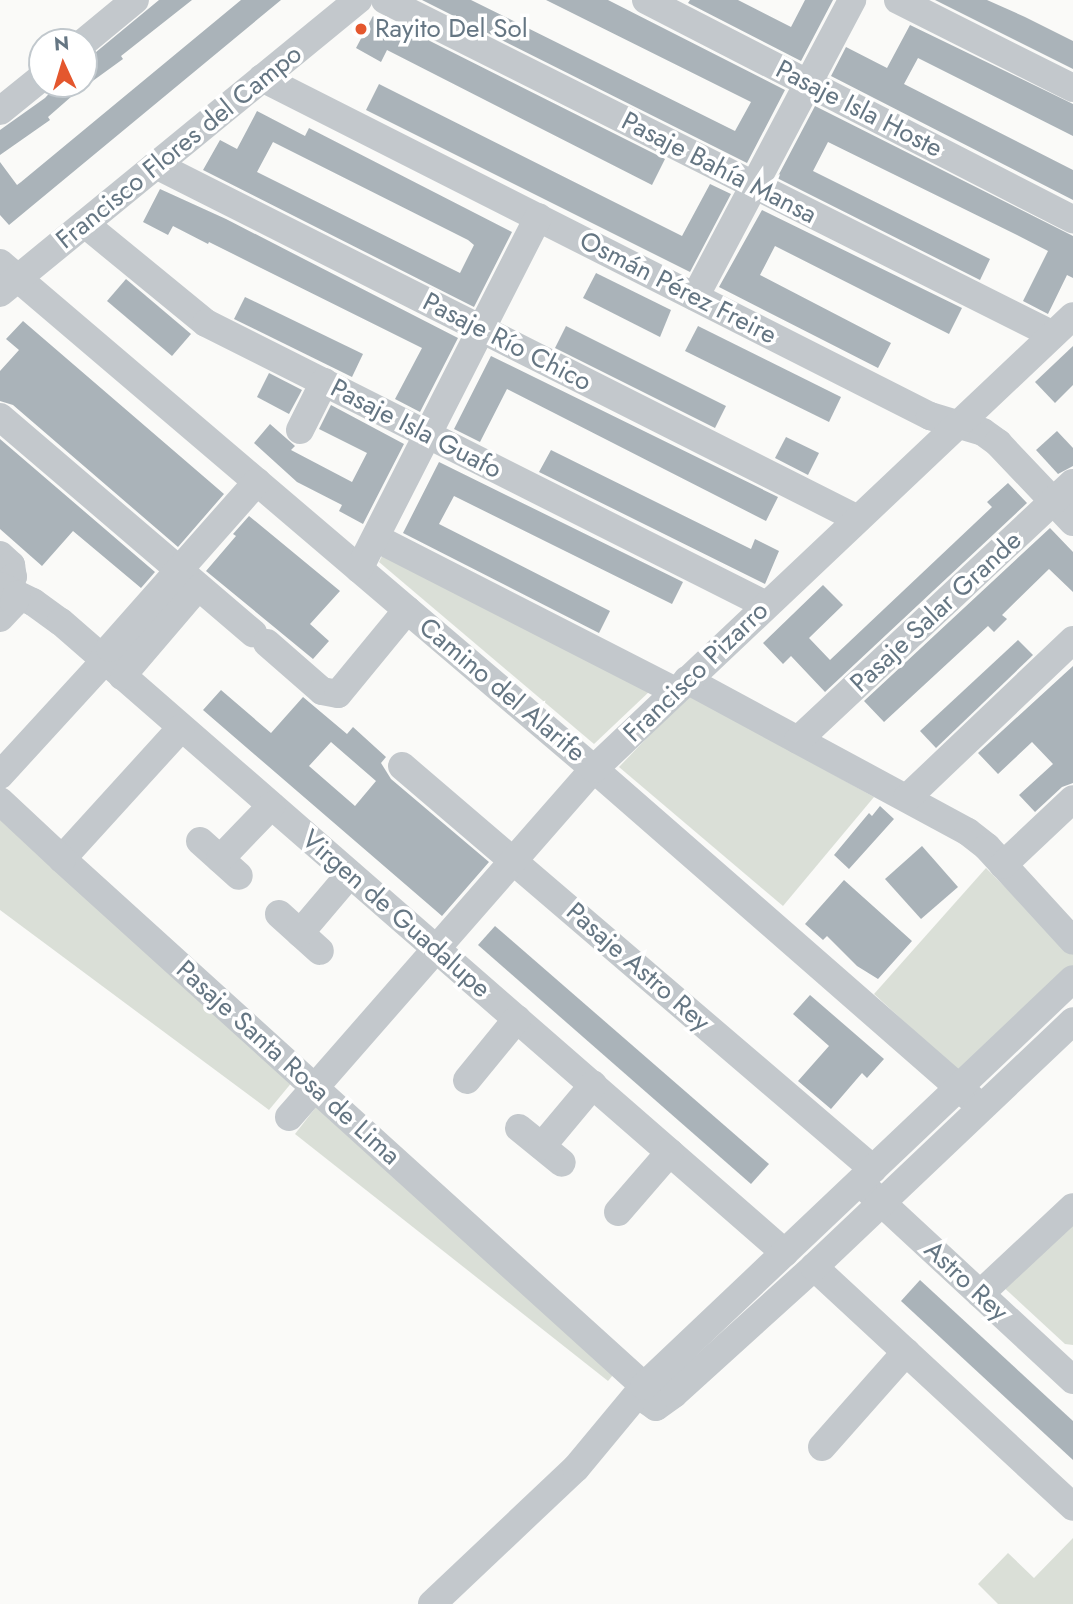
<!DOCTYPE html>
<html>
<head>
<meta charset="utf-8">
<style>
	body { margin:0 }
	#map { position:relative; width:1073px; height:1604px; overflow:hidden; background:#fafaf8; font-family:Jost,sans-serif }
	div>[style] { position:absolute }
	.green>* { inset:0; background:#dadfd7 }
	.building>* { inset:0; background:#aab3b9 }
	.minor>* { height:28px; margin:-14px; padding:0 14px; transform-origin:14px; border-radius:14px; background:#c3c8cc }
	.dots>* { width:19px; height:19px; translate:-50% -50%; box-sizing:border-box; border:4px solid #fff; border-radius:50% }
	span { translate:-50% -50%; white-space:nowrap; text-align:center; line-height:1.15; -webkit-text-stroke:7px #fff; paint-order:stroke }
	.poi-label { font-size:26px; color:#657683 }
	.left { translate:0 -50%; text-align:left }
	.street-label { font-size:26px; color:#657683 }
	.north { position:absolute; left:28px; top:28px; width:70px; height:70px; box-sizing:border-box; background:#fff; border:2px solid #c1c8cd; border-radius:50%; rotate:356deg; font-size:19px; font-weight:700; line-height:28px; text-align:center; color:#657683 }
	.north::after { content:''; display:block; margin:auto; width:24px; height:32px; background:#e4572e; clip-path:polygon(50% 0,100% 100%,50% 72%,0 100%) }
</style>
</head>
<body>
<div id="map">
	<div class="green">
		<i style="clip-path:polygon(382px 556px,651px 690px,594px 744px,379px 562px)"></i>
		<i style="clip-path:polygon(689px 694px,874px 797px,783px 906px,619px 767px)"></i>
		<i style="clip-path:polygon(0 816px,293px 1081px,269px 1110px,0 910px)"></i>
		<i style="clip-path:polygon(986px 868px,1073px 954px,1073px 968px,960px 1073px,874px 994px)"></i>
		<i style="clip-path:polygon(316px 1107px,613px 1375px,608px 1381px,295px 1134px)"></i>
		<i style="clip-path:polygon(1073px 1214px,1073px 1345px,1065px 1344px,1000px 1284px)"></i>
		<i style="clip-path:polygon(1073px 1538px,1073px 1604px,998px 1604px,978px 1584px,1008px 1553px,1034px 1578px)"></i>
	</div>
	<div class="building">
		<i style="clip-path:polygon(159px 0,192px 0,121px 56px,123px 59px,72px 96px,48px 117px,50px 120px,0 155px,0 130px,45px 98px,58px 84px,84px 84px,84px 62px)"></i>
		<i style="clip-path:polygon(241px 0,281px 0,9px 225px,0 215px,0 162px,17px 185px,21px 182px)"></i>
		<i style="clip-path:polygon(422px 0,471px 0,735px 131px,751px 102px,546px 0,608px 0,785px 90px,747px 163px)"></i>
		<i style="clip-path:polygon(690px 0,738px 0,791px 27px,805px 0,833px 0,801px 61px,688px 3px)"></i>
		<i style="clip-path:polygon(935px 0,987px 0,1025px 17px,1073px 41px,1073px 69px)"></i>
		<i style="clip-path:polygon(373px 16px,420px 41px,422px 37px,665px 159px,652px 185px,387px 50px,381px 62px,356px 48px)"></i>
		<i style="clip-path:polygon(910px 25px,1073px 104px,1073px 136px,918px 58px,904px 84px,1073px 170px,1073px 200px,831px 76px,846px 47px,887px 68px)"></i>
		<i style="clip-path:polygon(379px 84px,682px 236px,710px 184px,731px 194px,690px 272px,366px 110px)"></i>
		<i style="clip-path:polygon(815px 106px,1073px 236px,1073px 278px,1067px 275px,1048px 314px,1023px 301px,1048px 251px,1017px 235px,828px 142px,813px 171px,990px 259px,980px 280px,777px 178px)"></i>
		<i style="clip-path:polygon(evenodd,257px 111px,305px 136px,309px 128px,512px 232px,474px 307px,203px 170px,220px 140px,237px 149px,257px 111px,273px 142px,468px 240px,474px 245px,460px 273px,257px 172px,273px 142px)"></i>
		<i style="clip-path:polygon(160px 189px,226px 219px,458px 338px,420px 412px,395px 399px,422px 348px,209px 242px,208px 244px,173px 226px,168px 235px,143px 222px)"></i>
		<i style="clip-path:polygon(762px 210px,962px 308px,949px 334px,775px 246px,760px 275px,891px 343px,878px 368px,719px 287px)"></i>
		<i style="clip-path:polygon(596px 273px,671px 310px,660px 337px,583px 298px)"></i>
		<i style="clip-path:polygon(126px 279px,191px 334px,172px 356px,107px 301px)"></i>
		<i style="clip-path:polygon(245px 297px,363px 354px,352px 377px,234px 319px)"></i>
		<i style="clip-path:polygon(23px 321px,224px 494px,178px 547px,13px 405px,0 401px,0 371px,19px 350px,6px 339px)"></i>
		<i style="clip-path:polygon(566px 326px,726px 406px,715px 428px,555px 348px)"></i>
		<i style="clip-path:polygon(698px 326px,841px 397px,829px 422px,685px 351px)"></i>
		<i style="clip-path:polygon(1073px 346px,1073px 385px,1055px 403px,1035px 382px)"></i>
		<i style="clip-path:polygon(491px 356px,778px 497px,766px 521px,507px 389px,480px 442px,454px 429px)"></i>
		<i style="clip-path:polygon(269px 373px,302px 390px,289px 414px,257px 397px)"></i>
		<i style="clip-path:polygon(331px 405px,404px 444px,363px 524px,339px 511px,342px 505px,297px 482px,254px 443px,270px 424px,295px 446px,291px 450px,352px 482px,367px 453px,319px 429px)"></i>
		<i style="clip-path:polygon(1057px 431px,1073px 448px,1073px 466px,1058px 474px,1036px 450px)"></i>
		<i style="clip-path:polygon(786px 437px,819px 453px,808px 475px,775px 458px)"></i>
		<i style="clip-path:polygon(0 439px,155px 572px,141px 588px,73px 531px,42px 566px,0 529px)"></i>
		<i style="clip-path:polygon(551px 450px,751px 549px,755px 539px,779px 551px,765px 584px,539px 472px)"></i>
		<i style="clip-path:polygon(439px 462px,683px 582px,672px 604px,454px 496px,439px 524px,610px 611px,599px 633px,403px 533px)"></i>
		<i style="clip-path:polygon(1008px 483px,1027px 503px,825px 692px,791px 656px,783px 664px,763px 643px,823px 585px,843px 605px,809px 638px,830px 660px,992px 507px,987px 502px)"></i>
		<i style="clip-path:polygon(249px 516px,340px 591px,310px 624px,329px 641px,313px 659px,206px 571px,236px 536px,233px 534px)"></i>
		<i style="clip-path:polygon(1050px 528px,1073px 552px,1073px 592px,1049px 569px,1002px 615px,1007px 619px,994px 632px,988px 626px,884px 722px,864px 701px)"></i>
		<i style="clip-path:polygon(1018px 640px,1033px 655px,936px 748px,920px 731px)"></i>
		<i style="clip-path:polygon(1073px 666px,1073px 783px,1062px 787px,1035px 812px,1019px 795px,1053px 764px,1032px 742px,998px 774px,978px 753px)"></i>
		<i style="clip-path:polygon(evenodd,221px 690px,271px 733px,303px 697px,347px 734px,353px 727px,386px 757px,381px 763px,391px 779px,489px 862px,442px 916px,203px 710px,221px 690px,331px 742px,376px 781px,355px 806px,309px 766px,331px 742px)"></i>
		<i style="clip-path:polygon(880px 806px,894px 819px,849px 869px,834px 855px,869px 813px,872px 816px)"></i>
		<i style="clip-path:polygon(922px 846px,958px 887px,921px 919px,885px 879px)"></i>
		<i style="clip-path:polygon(844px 880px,912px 941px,878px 979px,857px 966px,827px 936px,823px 940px,805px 924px)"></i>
		<i style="clip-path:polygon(495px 926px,769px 1164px,751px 1184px,478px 945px)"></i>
		<i style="clip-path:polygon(810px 995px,884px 1059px,867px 1078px,862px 1073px,831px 1109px,798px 1081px,829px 1046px,793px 1014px)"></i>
		<i style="clip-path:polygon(920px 1280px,1073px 1421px,1073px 1460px,901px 1301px)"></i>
	</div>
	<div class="minor">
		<i style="left:385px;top:0;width:747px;rotate:26.63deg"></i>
		<i style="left:646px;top:0;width:480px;rotate:27.2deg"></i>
		<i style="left:898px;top:0;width:196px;rotate:26.7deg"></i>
		<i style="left:84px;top:42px;width:66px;rotate:-39.5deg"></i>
		<i style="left:262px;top:78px;width:749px;rotate:26.84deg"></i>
		<i style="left:930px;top:416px;width:55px;rotate:16.8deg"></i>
		<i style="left:983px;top:432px;width:19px;rotate:36deg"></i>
		<i style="left:998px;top:443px;width:109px;rotate:46.5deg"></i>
		<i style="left:0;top:111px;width:54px;rotate:-39deg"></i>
		<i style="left:156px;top:165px;width:786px;rotate:26.76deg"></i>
		<i style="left:85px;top:224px;width:156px;rotate:39.3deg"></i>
		<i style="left:206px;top:323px;width:627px;rotate:26.73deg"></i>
		<i style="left:0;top:263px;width:780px;rotate:40.43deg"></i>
		<i style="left:594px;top:769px;width:514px;rotate:41.13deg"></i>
		<i style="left:0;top:293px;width:463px;rotate:-39.3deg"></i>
		<i style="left:695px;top:297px;width:336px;rotate:-62.1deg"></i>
		<i style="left:0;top:417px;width:333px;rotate:40.5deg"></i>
		<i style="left:300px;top:430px;width:54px;rotate:-63.4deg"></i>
		<i style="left:376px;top:538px;width:336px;rotate:27.1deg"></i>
		<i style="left:0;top:555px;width:15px;rotate:42deg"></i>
		<i style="left:11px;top:565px;width:12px;rotate:81deg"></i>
		<i style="left:13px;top:577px;width:13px;rotate:117deg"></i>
		<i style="left:359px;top:569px;width:395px;rotate:-63deg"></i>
		<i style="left:0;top:586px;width:37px;rotate:26deg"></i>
		<i style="left:33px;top:602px;width:34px;rotate:36deg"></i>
		<i style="left:61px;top:622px;width:960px;rotate:41.07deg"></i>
		<i style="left:0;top:618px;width:21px;rotate:-47deg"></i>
		<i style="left:14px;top:603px;width:9px;rotate:-72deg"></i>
		<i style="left:267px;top:643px;width:73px;rotate:41.1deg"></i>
		<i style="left:322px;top:691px;width:16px;rotate:11deg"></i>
		<i style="left:338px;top:694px;width:109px;rotate:-50.6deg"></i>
		<i style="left:122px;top:676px;width:117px;rotate:-49.5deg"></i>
		<i style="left:687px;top:680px;width:319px;rotate:28.4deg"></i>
		<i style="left:968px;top:832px;width:24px;rotate:38deg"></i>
		<i style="left:987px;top:847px;width:127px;rotate:47.5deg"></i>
		<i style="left:181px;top:728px;width:177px;rotate:132.3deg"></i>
		<i style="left:62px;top:859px;width:785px;rotate:42.16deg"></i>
		<i style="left:798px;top:740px;width:376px;rotate:-43.1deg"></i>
		<i style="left:402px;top:766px;width:620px;rotate:40.55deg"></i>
		<i style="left:0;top:775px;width:145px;rotate:-47.5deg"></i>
		<i style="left:98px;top:668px;width:23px;rotate:-59deg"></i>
		<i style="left:110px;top:648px;width:222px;rotate:-48.5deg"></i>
		<i style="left:907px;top:798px;width:229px;rotate:-43.6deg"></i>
		<i style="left:0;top:801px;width:85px;rotate:43.1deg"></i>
		<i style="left:200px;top:841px;width:52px;rotate:41.9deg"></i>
		<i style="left:220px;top:859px;width:74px;rotate:-46.1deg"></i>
		<i style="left:1003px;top:865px;width:96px;rotate:-43.3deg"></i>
		<i style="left:279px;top:914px;width:55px;rotate:42.1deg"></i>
		<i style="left:300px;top:933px;width:77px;rotate:-49.7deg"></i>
		<i style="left:467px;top:1080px;width:79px;rotate:-50.7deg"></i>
		<i style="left:289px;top:1117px;width:463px;rotate:-48.8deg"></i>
		<i style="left:594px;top:769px;width:659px;rotate:-43.4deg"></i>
		<i style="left:519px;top:1128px;width:55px;rotate:39.1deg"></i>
		<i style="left:542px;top:1146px;width:80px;rotate:-50.1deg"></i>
		<i style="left:869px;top:1191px;width:278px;rotate:42.8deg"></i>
		<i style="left:618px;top:1212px;width:79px;rotate:-49.1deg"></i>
		<i style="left:814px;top:1267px;width:353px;rotate:42.8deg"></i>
		<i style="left:980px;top:1294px;width:127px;rotate:-43.1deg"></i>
		<i style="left:644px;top:1386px;width:14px;rotate:82deg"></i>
		<i style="left:646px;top:1400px;width:12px;rotate:35deg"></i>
		<i style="left:656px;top:1407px;width:22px;rotate:-36deg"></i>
		<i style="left:674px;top:1394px;width:189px;rotate:-42.2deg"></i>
		<i style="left:814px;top:1267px;width:357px;rotate:-43.5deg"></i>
		<i style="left:822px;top:1447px;width:127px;rotate:-48.5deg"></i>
		<i style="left:432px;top:1604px;width:198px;rotate:-43.4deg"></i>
		<i style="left:576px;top:1468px;width:107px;rotate:-50.3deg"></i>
		<i style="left:644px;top:1386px;width:591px;rotate:-43.49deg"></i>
	</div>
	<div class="dots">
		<i style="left:361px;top:29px;background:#e4572e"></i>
	</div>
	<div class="poi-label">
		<span class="left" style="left:375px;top:29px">Rayito Del Sol</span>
	</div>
	<div class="street-label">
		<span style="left:859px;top:109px;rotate:27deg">Pasaje Isla Hoste</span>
		<span style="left:179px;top:147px;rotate:-39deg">Francisco Flores del Campo</span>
		<span style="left:719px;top:168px;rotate:27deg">Pasaje Bahía Mansa</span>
		<span style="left:678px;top:288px;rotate:27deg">Osmán Pérez Freire</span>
		<span style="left:507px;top:342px;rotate:27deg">Pasaje Río Chico</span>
		<span style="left:416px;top:429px;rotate:27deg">Pasaje Isla Guafo</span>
		<span style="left:936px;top:612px;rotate:-43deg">Pasaje Salar Grande</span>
		<span style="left:696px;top:672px;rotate:-44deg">Francisco Pizarro</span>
		<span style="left:502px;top:690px;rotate:40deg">Camino del Alarife</span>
		<span style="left:396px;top:914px;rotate:41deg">Virgen de Guadalupe</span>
		<span style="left:638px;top:967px;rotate:41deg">Pasaje Astro Rey</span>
		<span style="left:288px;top:1063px;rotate:42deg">Pasaje Santa Rosa de Lima</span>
		<span style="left:966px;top:1281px;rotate:43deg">Astro Rey</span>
	</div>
	<div class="north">N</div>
</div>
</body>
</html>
